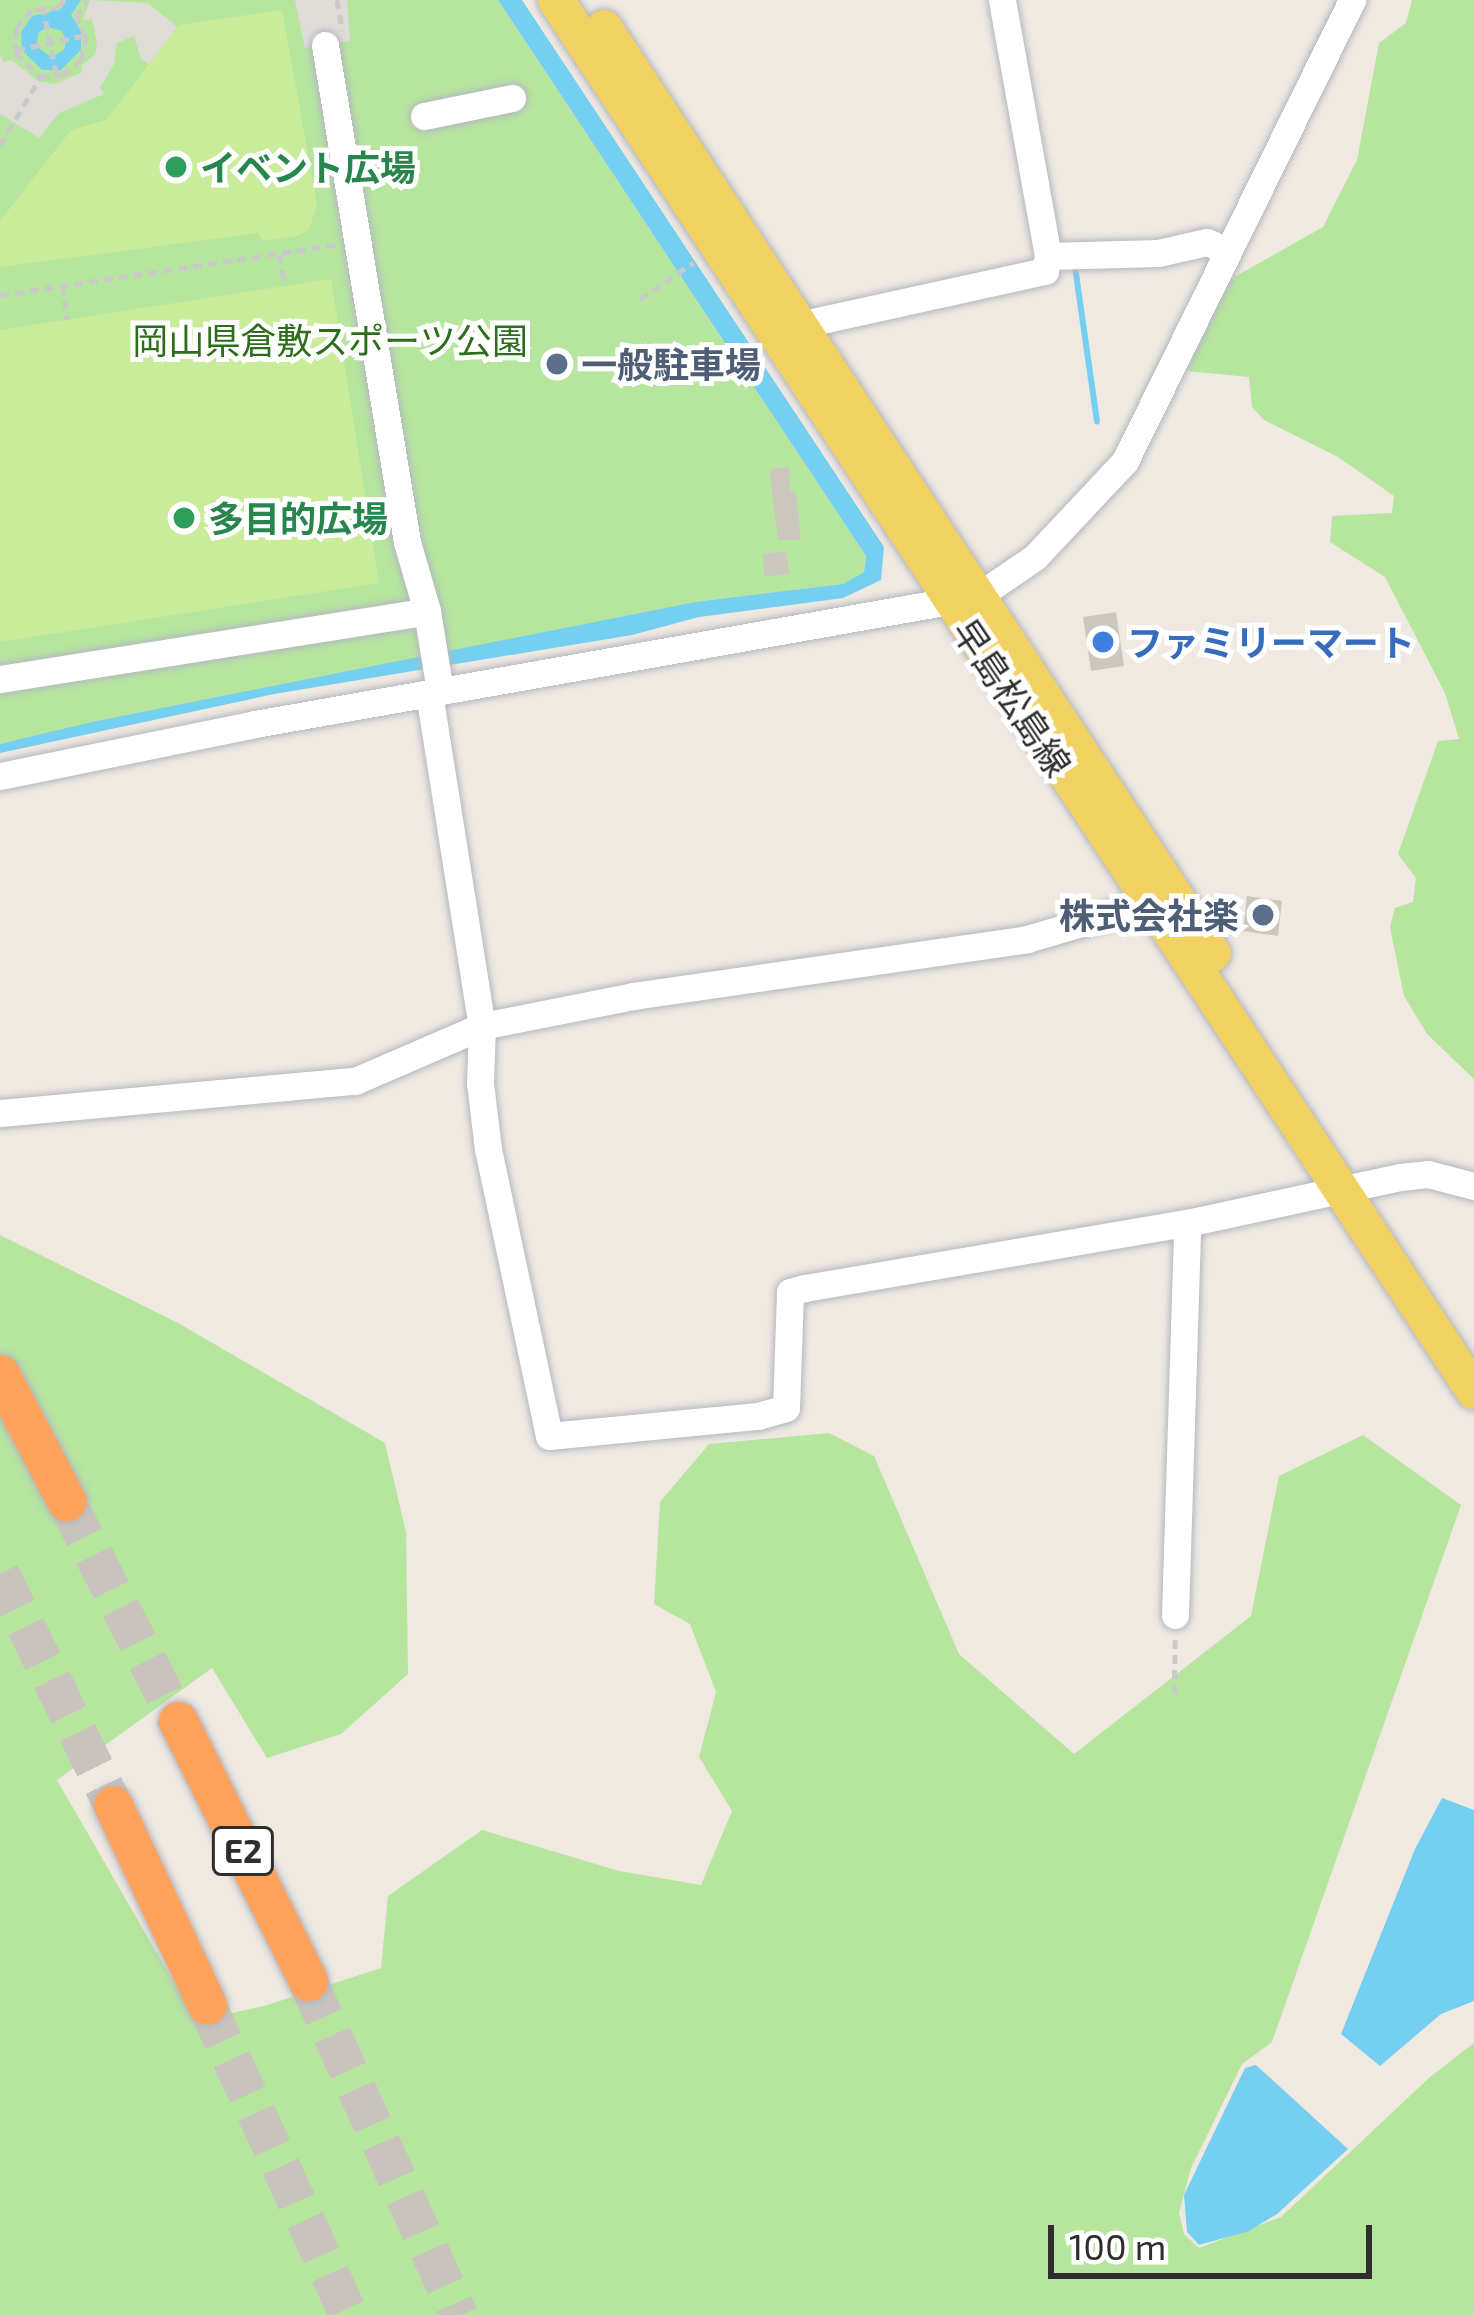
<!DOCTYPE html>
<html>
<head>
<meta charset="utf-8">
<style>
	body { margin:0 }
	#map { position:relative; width:1474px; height:2315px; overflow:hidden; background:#efe9e1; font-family:"Exo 2","Noto Sans JP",sans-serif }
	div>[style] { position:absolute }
	.green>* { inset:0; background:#b6e59e }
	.pitch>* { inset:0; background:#c9ec9a }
	.plaza>* { inset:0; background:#dfdcd8 }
	.water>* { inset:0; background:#75cff0 }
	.stream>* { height:6px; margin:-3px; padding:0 3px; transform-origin:3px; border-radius:3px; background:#75cff0 }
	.building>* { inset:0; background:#cbc7bf }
	.highway-tunnel>* { height:39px; margin-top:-19.5px; transform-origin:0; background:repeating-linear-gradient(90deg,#c8c4bd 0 39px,transparent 0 59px) }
	.path>* { height:4.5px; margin-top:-2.25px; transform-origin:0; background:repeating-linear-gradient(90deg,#c9c9c9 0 9px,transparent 0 15px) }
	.roads { filter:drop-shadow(0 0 3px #b4b7c1) drop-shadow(0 0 3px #b4b7c1) }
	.minor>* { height:27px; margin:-13.5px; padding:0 13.5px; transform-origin:13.5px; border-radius:13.5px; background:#fff }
	.major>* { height:36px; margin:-18px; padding:0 18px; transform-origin:18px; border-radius:18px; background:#f2d163 }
	.highway>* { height:39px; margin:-19.5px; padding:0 19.5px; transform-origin:19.5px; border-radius:19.5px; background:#ffa35c }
	.dots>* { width:33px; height:33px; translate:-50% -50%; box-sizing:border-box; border:6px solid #fff; border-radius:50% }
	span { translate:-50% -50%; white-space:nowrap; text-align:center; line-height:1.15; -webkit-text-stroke:10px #fff; paint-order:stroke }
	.shield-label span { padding:3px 9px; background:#fff; border:3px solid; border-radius:9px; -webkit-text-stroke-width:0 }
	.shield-label { font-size:33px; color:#2e2e2e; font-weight:700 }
	.leisure-label { font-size:36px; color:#27864d; font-weight:700 }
	.left { translate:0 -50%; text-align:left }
	.park-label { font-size:36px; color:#2c6e1b }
	.service-label { font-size:36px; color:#4e5e75; font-weight:700 }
	.right { translate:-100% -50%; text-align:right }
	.shop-label { font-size:36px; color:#366cbe; font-weight:700 }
	.street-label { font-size:36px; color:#2e2e2e }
	.scale { position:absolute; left:1048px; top:2225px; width:324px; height:54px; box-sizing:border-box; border:6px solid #2e2e2e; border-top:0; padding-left:15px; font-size:36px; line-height:42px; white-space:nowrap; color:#2e2e2e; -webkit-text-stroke:9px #fff; paint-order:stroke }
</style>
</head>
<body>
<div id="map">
	<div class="green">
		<i style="clip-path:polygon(0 0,498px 0,866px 556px,864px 572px,844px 584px,695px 602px,0 744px)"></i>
		<i style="clip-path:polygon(1412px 0,1474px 0,1474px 1079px,1427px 1034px,1404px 996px,1390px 927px,1395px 908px,1413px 902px,1416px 878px,1398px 854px,1438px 741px,1459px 739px,1445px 693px,1385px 577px,1330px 542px,1332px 516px,1392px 513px,1394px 496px,1338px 457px,1264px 420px,1252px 407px,1249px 377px,1186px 371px,1231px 279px,1323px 227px,1357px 160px,1379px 43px,1406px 23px)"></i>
		<i style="clip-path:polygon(0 1235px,178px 1323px,385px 1443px,406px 1532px,408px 1674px,341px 1734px,267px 1758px,212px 1668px,57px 1780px,196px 2021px,264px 2006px,381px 1968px,388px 1896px,482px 1830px,619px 1871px,701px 1885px,732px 1811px,699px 1757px,716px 1692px,690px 1624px,654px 1604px,660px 1502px,709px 1444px,829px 1433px,874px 1456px,959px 1654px,1074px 1754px,1251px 1616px,1279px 1476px,1363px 1435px,1461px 1505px,1272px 2042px,1242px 2064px,1191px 2168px,1179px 2213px,1184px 2234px,1199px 2248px,1281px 2217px,1430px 2077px,1474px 2043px,1474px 2315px,0 2315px)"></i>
	</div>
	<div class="pitch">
		<i style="clip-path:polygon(282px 10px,317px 204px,309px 229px,298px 236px,262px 241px,259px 233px,0 267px,0 221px,71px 130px,106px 120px,179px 25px)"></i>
		<i style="clip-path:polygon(331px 279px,379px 583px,0 642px,0 330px)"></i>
	</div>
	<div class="plaza">
		<i style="clip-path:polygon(90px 0,148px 3px,177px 27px,149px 64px,141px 59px,134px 36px,117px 43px,114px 64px,100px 88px,104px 94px,59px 113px,39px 138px,0 114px,0 55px,3px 62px,12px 60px,38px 81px,55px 84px,83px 72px,81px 66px,95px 54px,97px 43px,92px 19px,83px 20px)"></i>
		<i style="clip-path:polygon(295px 0,347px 0,350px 41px,305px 48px)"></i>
	</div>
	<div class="water">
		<i style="clip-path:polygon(evenodd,66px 0,81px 0,71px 15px,81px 31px,81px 50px,61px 70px,42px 70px,22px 50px,21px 32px,32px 16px,59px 10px,66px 0,48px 27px,62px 31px,66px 40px,64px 50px,51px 57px,36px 46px,39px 32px,48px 27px)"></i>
		<i style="clip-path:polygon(498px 0,522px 0,884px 547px,881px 580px,843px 598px,699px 617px,632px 635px,274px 694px,0 753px,0 744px,92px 722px,695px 602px,843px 584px,864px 572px,866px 556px)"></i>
		<i style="clip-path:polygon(1442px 1798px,1474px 1810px,1474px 2001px,1441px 2014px,1380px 2066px,1341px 2034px,1415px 1849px)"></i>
		<i style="clip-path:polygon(1256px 2065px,1348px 2149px,1277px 2214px,1249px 2231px,1199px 2245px,1187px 2232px,1184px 2195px,1245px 2068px)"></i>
	</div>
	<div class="stream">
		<i style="left:1075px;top:267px;width:156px;rotate:81.9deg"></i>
	</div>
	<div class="building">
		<i style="clip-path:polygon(789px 467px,790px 492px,796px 491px,801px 540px,778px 540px,769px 469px)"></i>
		<i style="clip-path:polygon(786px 551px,789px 574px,765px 577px,762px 554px)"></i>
		<i style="clip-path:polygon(1116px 612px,1124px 666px,1091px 671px,1083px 617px)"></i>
		<i style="clip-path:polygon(1247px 896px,1282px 901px,1278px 936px,1243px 931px)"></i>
	</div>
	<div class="highway-tunnel">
		<i style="left:67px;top:1502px;width:246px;rotate:63.1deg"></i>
		<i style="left:0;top:1573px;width:258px;rotate:64deg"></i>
		<i style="left:308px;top:1981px;width:367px;rotate:65.7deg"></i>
		<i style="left:207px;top:2005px;width:341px;rotate:65.4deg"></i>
	</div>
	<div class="path">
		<i style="left:64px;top:0;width:9px;rotate:122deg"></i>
		<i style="left:59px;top:8px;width:27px;rotate:176deg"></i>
		<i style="left:32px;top:10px;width:25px;rotate:130deg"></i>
		<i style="left:16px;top:29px;width:24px;rotate:90deg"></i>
		<i style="left:16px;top:53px;width:33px;rotate:44deg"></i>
		<i style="left:40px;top:76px;width:23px;rotate:-2deg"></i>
		<i style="left:63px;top:75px;width:23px;rotate:-40deg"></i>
		<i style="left:81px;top:60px;width:24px;rotate:-78deg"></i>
		<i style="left:86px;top:37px;width:22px;rotate:-117deg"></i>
		<i style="left:76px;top:17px;width:20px;rotate:-57deg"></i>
		<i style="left:337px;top:0;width:31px;rotate:79deg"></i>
		<i style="left:43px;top:6px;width:71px;rotate:78.7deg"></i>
		<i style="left:16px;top:50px;width:72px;rotate:-12.1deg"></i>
		<i style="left:0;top:145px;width:78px;rotate:-59.2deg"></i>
		<i style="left:280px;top:255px;width:31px;rotate:81deg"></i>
		<i style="left:63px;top:286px;width:34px;rotate:83deg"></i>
		<i style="left:0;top:295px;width:340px;rotate:-8.5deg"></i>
		<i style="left:640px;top:299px;width:65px;rotate:-34.4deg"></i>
		<i style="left:1174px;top:1694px;width:54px;rotate:-88.9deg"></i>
	</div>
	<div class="roads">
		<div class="minor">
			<i style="left:325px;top:45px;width:504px;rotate:80.63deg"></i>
			<i style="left:407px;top:542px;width:72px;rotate:73.8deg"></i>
			<i style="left:427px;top:611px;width:81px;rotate:80.8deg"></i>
			<i style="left:424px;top:116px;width:90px;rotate:-11.6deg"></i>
			<i style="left:1048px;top:256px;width:110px;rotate:-1.6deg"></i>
			<i style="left:1158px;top:253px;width:50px;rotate:-12.7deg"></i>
			<i style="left:1207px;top:242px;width:20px;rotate:24deg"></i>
			<i style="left:799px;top:325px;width:252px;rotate:-12.4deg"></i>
			<i style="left:1045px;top:271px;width:15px;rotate:-79deg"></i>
			<i style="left:1048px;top:256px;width:260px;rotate:-100.2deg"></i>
			<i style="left:0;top:679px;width:432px;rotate:-9deg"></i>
			<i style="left:429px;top:693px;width:337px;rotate:81deg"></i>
			<i style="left:482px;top:1026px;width:57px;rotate:92deg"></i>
			<i style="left:480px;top:1083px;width:66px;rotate:83.1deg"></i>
			<i style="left:488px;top:1149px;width:293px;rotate:78deg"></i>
			<i style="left:549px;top:1436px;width:210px;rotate:-5.5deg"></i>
			<i style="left:758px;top:1416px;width:29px;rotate:-16deg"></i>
			<i style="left:786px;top:1408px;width:116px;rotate:-88deg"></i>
			<i style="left:790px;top:1292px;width:16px;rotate:-15deg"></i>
			<i style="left:805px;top:1288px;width:387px;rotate:-9.7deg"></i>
			<i style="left:1187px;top:1223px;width:218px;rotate:-12.2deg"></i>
			<i style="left:1400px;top:1177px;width:28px;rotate:-6deg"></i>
			<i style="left:1428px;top:1174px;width:48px;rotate:14.6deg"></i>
			<i style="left:0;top:776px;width:260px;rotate:-11.5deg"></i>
			<i style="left:255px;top:724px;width:734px;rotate:-10.04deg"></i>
			<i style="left:978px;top:596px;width:69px;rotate:-34.4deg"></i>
			<i style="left:1035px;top:557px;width:132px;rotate:-46.8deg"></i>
			<i style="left:1125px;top:461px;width:514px;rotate:-63.78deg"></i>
			<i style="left:0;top:1113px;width:356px;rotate:-5.2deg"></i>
			<i style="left:355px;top:1081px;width:138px;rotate:-23.4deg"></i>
			<i style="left:482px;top:1026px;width:154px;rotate:-11.2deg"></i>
			<i style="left:633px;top:996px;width:398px;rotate:-8.2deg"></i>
			<i style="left:1027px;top:939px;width:127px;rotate:-16.4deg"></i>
			<i style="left:1175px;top:1615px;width:392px;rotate:-88.2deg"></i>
		</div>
		<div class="major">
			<i style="left:556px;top:0;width:1667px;rotate:56.58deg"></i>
			<i style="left:604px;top:28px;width:1108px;rotate:56.67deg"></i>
		</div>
		<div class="highway">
			<i style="left:0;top:1374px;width:144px;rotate:62.4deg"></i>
			<i style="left:178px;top:1721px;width:291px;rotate:63.4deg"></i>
			<i style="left:113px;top:1805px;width:221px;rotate:64.8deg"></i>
		</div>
	</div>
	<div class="dots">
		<i style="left:176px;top:167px;background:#2e9e5b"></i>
		<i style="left:557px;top:364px;background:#5c6f8a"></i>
		<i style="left:184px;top:518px;background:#2e9e5b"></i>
		<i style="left:1103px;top:642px;background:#3f7fe0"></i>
		<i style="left:1263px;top:915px;background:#5c6f8a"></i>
	</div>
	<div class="shield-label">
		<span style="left:243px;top:1851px">E2</span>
	</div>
	<div class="leisure-label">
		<span class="left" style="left:200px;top:167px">イベント広場</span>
		<span class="left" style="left:208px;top:518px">多目的広場</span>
	</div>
	<div class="park-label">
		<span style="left:330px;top:340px">岡山県倉敷スポーツ公園</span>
	</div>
	<div class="service-label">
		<span class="left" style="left:581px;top:364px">一般駐車場</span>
		<span class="right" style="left:1239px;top:915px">株式会社楽</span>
	</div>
	<div class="shop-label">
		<span class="left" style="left:1127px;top:642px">ファミリーマート</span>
	</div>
	<div class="street-label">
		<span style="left:1013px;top:697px;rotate:56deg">早島松島線</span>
	</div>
	<div class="scale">100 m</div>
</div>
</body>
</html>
